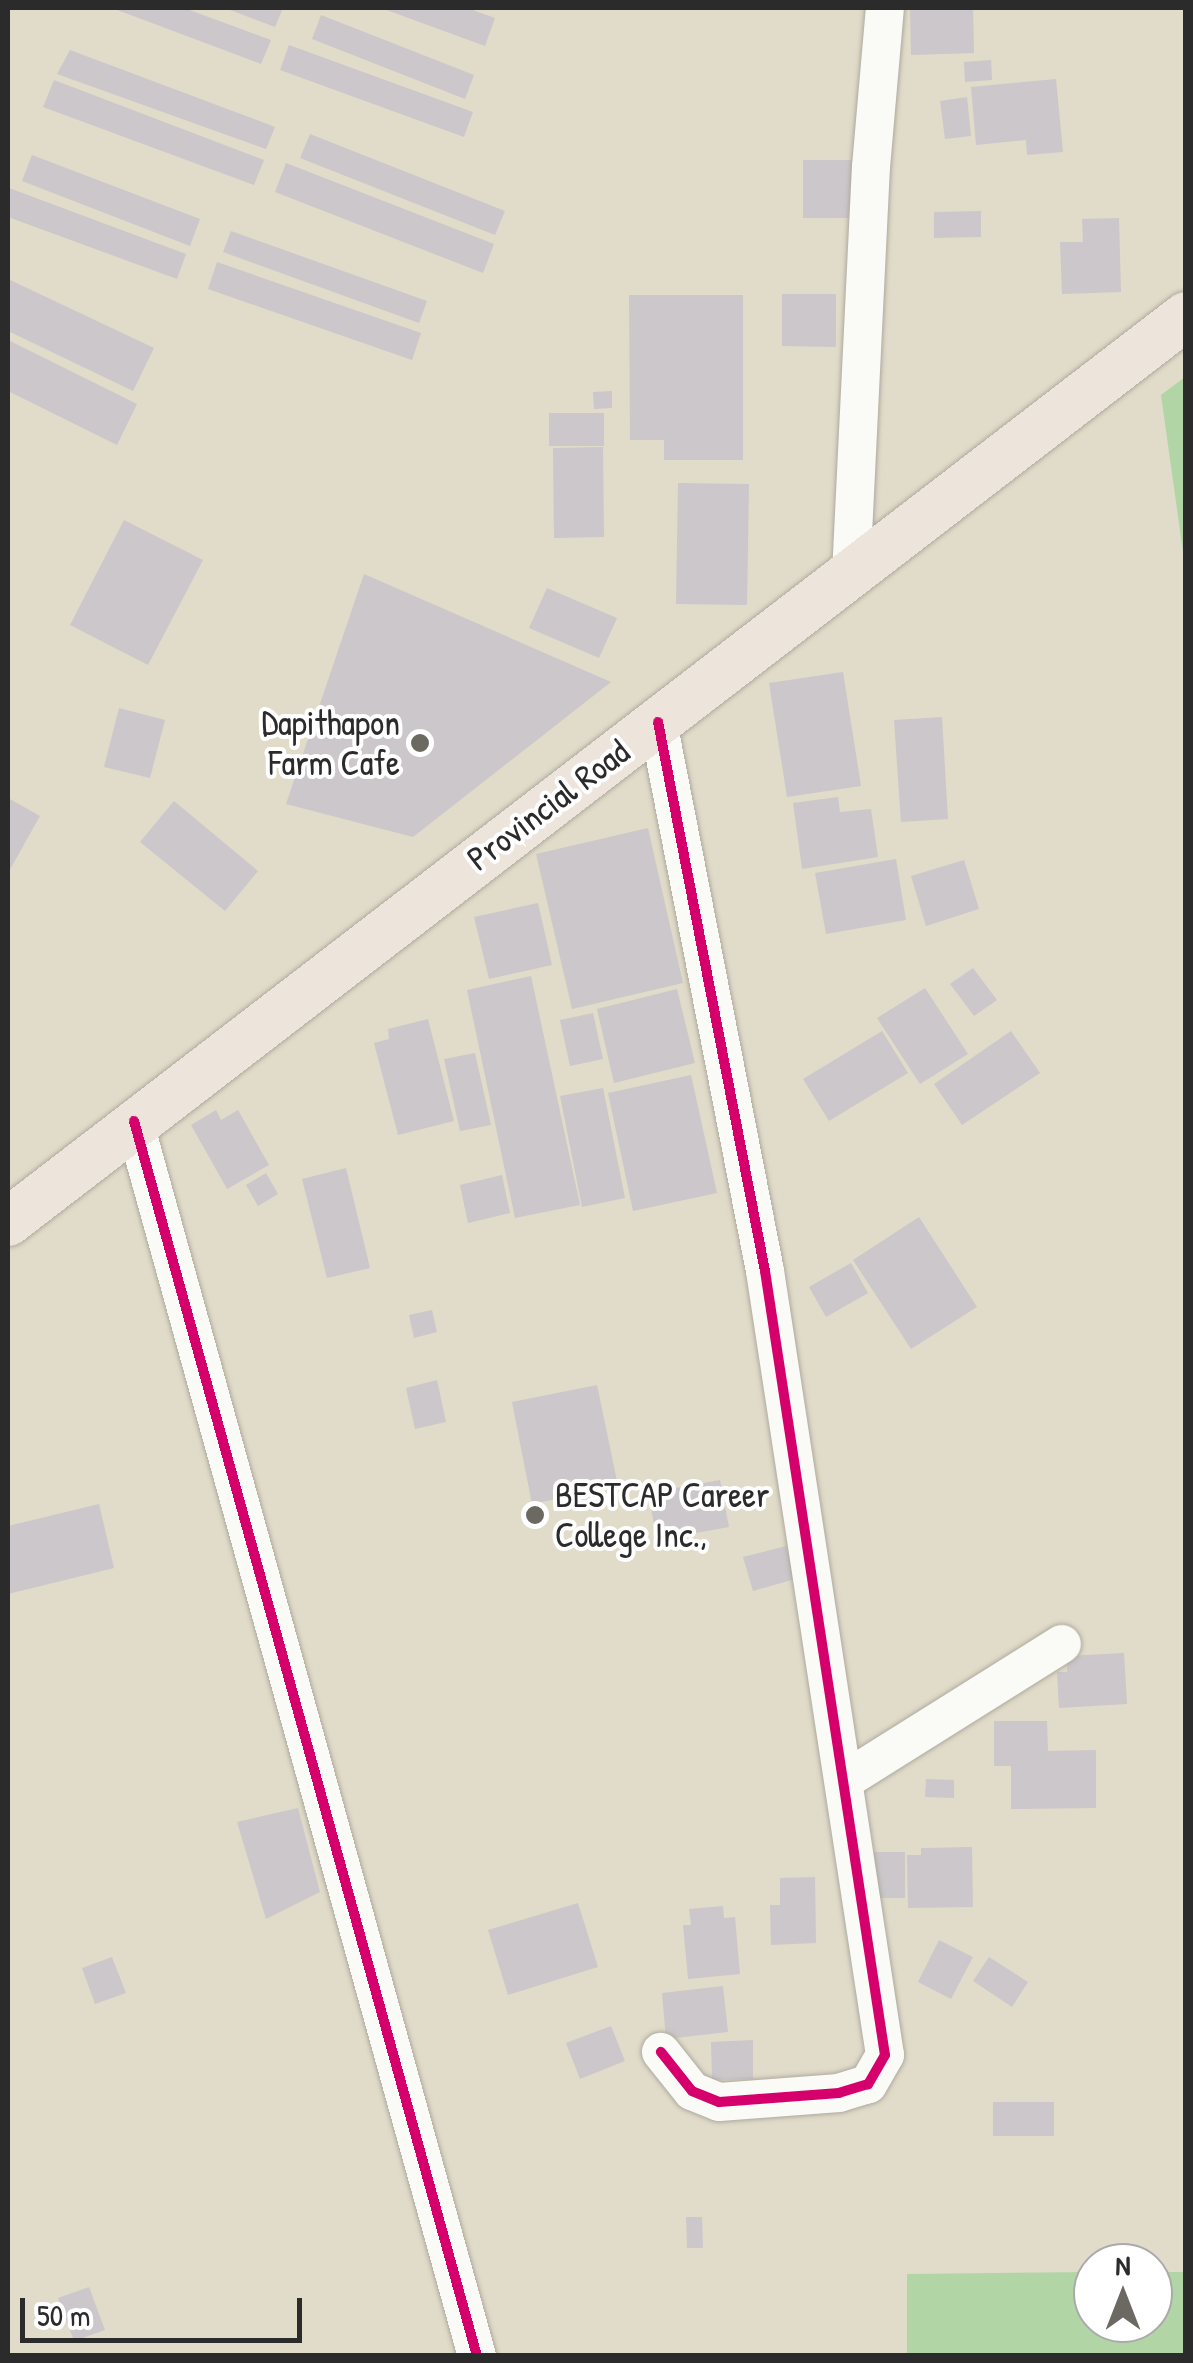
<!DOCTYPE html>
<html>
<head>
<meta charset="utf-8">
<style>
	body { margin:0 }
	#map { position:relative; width:1193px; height:2363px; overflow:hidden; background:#e1dbc9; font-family:"Patrick Hand",sans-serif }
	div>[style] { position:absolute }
	.green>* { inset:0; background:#b2d5a6 }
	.building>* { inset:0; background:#ccc7ca }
	.roads { filter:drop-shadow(0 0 2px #aeaa9f) drop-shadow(0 0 2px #aeaa9f) }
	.minor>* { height:38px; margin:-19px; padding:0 19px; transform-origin:19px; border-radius:19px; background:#fafaf7 }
	.major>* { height:48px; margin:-24px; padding:0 24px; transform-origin:24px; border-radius:24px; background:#ede4dc }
	.cycleway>* { height:10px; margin:-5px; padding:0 5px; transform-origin:5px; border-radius:5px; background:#d6006c }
	.dots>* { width:28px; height:28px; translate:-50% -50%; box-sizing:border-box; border:5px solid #fff; border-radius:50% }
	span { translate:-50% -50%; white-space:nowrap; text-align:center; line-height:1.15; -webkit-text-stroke:8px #fff; paint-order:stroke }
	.poi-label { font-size:35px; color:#2b2b2b }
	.right { translate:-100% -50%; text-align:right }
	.left { translate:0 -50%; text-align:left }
	.street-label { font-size:35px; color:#2b2b2b }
	.frame { position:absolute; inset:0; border:10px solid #2b2b2b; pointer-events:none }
	.north { position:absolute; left:1073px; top:2243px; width:100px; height:100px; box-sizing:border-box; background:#fff; border:2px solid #aaa; border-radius:50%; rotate:0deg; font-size:28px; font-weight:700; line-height:40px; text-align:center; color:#2b2b2b }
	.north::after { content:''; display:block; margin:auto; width:35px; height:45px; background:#6b6962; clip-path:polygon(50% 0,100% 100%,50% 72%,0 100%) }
	.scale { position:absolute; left:20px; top:2298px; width:282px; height:45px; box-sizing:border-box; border:5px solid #2b2b2b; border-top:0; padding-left:12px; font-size:30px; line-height:35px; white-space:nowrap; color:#2b2b2b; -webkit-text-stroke:8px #fff; paint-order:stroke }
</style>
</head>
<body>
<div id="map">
	<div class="green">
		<i style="clip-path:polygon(1185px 377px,1185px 566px,1161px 395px)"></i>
		<i style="clip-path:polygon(1093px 2272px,1093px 2323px,1153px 2323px,1153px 2272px,1185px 2272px,1185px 2355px,907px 2355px,907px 2274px)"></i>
	</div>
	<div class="building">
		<i style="clip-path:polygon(112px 8px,184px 8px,271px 40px,261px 64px)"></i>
		<i style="clip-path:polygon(225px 8px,283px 8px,275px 27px)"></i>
		<i style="clip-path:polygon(381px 8px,467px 8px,495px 18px,485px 46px)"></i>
		<i style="clip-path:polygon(910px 8px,973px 8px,974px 53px,911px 55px)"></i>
		<i style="clip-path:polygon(321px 15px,474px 75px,465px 99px,312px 39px)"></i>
		<i style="clip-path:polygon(289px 45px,473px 112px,464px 137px,280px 70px)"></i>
		<i style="clip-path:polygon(70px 50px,275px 127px,266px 149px,57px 74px)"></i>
		<i style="clip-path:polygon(991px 60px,992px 80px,965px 82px,964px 62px)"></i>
		<i style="clip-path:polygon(1056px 79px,1063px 152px,1027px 155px,1026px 140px,976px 145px,971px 87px)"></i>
		<i style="clip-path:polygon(54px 80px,264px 160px,254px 185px,43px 107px)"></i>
		<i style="clip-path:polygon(967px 97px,971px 136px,945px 139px,940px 101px)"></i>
		<i style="clip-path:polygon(310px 134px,505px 211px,495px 235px,300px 158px)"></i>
		<i style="clip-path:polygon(32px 155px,200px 219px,190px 246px,22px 181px)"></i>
		<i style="clip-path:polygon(803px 160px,852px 160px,852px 218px,803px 218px)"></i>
		<i style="clip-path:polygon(286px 163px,494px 244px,483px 273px,275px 192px)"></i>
		<i style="clip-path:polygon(9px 188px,186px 254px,177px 279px,8px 217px)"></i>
		<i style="clip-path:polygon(981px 211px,981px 237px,934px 238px,934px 212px)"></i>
		<i style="clip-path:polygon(1119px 218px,1121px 292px,1062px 294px,1060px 242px,1083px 242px,1082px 219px)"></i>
		<i style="clip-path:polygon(231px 231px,427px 301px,419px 323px,223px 252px)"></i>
		<i style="clip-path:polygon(217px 262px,421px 333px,412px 360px,208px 289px)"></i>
		<i style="clip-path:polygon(8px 279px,154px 348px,133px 391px,8px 331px)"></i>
		<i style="clip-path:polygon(782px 294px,836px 294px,836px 347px,782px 346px)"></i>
		<i style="clip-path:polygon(629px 295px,743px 295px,743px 460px,664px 460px,664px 440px,630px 440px)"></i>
		<i style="clip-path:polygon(8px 340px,137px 404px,117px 445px,8px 391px)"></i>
		<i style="clip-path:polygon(612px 391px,612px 408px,594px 409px,593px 392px)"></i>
		<i style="clip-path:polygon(549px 413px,604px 413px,604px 446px,549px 446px)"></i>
		<i style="clip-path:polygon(603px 447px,604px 537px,554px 538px,553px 448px)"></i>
		<i style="clip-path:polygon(678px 483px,749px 484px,747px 605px,676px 604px)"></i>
		<i style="clip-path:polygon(124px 520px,203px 560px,148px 665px,70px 625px)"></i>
		<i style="clip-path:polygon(364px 574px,611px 682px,413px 837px,286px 804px)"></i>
		<i style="clip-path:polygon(547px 588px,617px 618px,599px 658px,529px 628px)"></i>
		<i style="clip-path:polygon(843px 672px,861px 786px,787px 797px,769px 683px)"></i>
		<i style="clip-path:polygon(119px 708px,165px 720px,150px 778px,104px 767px)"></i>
		<i style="clip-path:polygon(942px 717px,948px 819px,901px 822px,894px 720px)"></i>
		<i style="clip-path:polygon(838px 797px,840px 812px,871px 809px,878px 857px,802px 869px,793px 803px)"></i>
		<i style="clip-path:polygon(8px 798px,40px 816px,8px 873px)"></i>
		<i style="clip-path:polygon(174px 801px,258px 871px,225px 911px,140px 842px)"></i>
		<i style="clip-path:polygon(648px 828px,683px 983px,572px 1009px,536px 854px)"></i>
		<i style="clip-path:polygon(896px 859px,906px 920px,826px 934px,815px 873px)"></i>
		<i style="clip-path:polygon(964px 860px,979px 909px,926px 926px,911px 876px)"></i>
		<i style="clip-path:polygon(538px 903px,552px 965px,489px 979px,474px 917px)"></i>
		<i style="clip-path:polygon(973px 968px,997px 1000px,974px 1016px,950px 984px)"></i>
		<i style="clip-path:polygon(531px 976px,580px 1205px,515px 1218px,467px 990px)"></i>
		<i style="clip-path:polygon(925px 988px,968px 1054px,920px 1084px,877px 1018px)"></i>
		<i style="clip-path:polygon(677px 989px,695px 1063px,614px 1083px,597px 1009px)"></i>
		<i style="clip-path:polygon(593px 1013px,603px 1059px,570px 1066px,560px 1020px)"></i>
		<i style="clip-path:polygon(428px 1019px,454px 1121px,398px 1135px,374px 1043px,389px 1039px,388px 1029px)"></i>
		<i style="clip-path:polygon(882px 1031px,908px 1073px,829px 1121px,803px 1079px)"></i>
		<i style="clip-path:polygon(1011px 1031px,1040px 1073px,962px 1125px,934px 1084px)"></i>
		<i style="clip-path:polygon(475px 1053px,491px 1125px,460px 1131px,444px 1059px)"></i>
		<i style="clip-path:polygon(691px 1075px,717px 1193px,633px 1211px,608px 1093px)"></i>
		<i style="clip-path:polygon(603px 1088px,625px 1198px,582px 1207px,560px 1096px)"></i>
		<i style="clip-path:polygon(216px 1110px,221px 1120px,238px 1110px,269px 1165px,227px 1189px,191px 1125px)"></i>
		<i style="clip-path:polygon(346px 1168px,370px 1268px,327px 1278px,302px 1179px)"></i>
		<i style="clip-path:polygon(266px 1173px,278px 1194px,258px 1206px,246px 1185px)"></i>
		<i style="clip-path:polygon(502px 1175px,510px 1213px,468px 1223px,460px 1185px)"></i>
		<i style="clip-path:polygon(919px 1217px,977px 1307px,911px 1349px,853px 1260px)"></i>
		<i style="clip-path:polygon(851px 1263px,868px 1293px,826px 1317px,809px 1287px)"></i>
		<i style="clip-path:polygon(432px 1310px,437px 1332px,414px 1338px,409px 1315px)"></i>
		<i style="clip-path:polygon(437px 1380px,446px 1422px,415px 1429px,406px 1388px)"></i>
		<i style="clip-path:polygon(597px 1385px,618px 1486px,532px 1504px,512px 1402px)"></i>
		<i style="clip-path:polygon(720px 1480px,729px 1527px,657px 1540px,648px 1493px)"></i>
		<i style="clip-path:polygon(99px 1504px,114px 1568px,8px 1594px,8px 1526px)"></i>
		<i style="clip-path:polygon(786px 1546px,795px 1579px,753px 1591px,743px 1557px)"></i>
		<i style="clip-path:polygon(1124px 1653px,1127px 1704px,1059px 1708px,1057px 1672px,1067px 1672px,1067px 1656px)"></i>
		<i style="clip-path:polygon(994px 1721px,1047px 1721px,1048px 1751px,1096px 1750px,1096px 1808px,1011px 1809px,1011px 1766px,994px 1766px)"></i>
		<i style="clip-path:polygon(926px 1779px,954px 1780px,954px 1798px,925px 1797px)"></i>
		<i style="clip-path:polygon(298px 1808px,320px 1892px,266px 1919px,237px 1822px)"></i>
		<i style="clip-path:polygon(972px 1847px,973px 1907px,908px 1908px,907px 1855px,921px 1855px,921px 1848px)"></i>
		<i style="clip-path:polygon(870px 1852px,905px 1852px,905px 1898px,871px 1898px)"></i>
		<i style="clip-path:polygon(815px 1877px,816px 1943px,771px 1945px,770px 1905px,780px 1905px,780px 1878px)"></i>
		<i style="clip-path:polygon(578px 1903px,598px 1967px,508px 1995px,488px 1930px)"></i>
		<i style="clip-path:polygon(723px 1906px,724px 1918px,735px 1917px,740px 1974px,688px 1979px,683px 1925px,691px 1925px,689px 1909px)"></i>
		<i style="clip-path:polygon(939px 1940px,973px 1957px,951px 1999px,918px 1982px)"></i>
		<i style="clip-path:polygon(112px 1957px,126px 1993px,95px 2004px,82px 1968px)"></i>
		<i style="clip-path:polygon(989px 1957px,1028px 1982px,1012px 2007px,973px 1981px)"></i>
		<i style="clip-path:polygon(723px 1986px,728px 2032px,666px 2039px,662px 1993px)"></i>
		<i style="clip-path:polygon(611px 2026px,625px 2061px,580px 2079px,566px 2043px)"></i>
		<i style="clip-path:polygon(753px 2040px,753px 2079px,712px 2080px,711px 2042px)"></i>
		<i style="clip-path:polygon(993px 2102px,1054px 2102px,1054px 2136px,993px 2136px)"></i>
		<i style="clip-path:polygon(686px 2217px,702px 2217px,703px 2248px,687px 2248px)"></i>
		<i style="clip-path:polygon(89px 2287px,105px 2330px,74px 2341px,58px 2298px)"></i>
	</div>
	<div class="roads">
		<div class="minor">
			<i style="left:851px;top:575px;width:408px;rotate:-87.2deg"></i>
			<i style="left:871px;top:167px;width:160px;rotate:-85deg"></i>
			<i style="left:658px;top:722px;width:559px;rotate:78.97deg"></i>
			<i style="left:765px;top:1271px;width:793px;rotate:81.3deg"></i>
			<i style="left:885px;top:2055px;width:34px;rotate:120deg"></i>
			<i style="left:868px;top:2084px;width:30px;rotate:163deg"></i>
			<i style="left:839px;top:2093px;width:120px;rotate:175.7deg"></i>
			<i style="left:719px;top:2102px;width:29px;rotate:-158deg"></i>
			<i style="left:692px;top:2091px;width:50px;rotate:-128.5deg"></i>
			<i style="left:134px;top:1121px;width:1282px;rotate:74.48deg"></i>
			<i style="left:845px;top:1780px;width:256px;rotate:-32.1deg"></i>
		</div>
		<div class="major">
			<i style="left:8px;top:1222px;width:1486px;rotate:-37.56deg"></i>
		</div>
	</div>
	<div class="cycleway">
		<i style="left:658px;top:722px;width:559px;rotate:78.97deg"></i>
		<i style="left:765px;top:1271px;width:793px;rotate:81.3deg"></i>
		<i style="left:885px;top:2055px;width:34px;rotate:120deg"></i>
		<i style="left:868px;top:2084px;width:30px;rotate:163deg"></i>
		<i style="left:839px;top:2093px;width:120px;rotate:175.7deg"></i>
		<i style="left:719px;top:2102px;width:29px;rotate:-158deg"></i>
		<i style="left:692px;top:2091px;width:50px;rotate:-128.5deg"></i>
		<i style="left:134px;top:1121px;width:1282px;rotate:74.48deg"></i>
	</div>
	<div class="dots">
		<i style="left:420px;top:743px;background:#6b6962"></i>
		<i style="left:535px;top:1515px;background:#6b6962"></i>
	</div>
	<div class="poi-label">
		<span class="right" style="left:400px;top:743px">Dapithapon<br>Farm Cafe</span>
		<span class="left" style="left:555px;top:1515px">BESTCAP Career<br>College Inc.,</span>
	</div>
	<div class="street-label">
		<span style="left:548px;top:805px;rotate:-37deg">Provincial Road</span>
	</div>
	<div class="frame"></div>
	<div class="north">N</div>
	<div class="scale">50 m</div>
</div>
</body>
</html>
